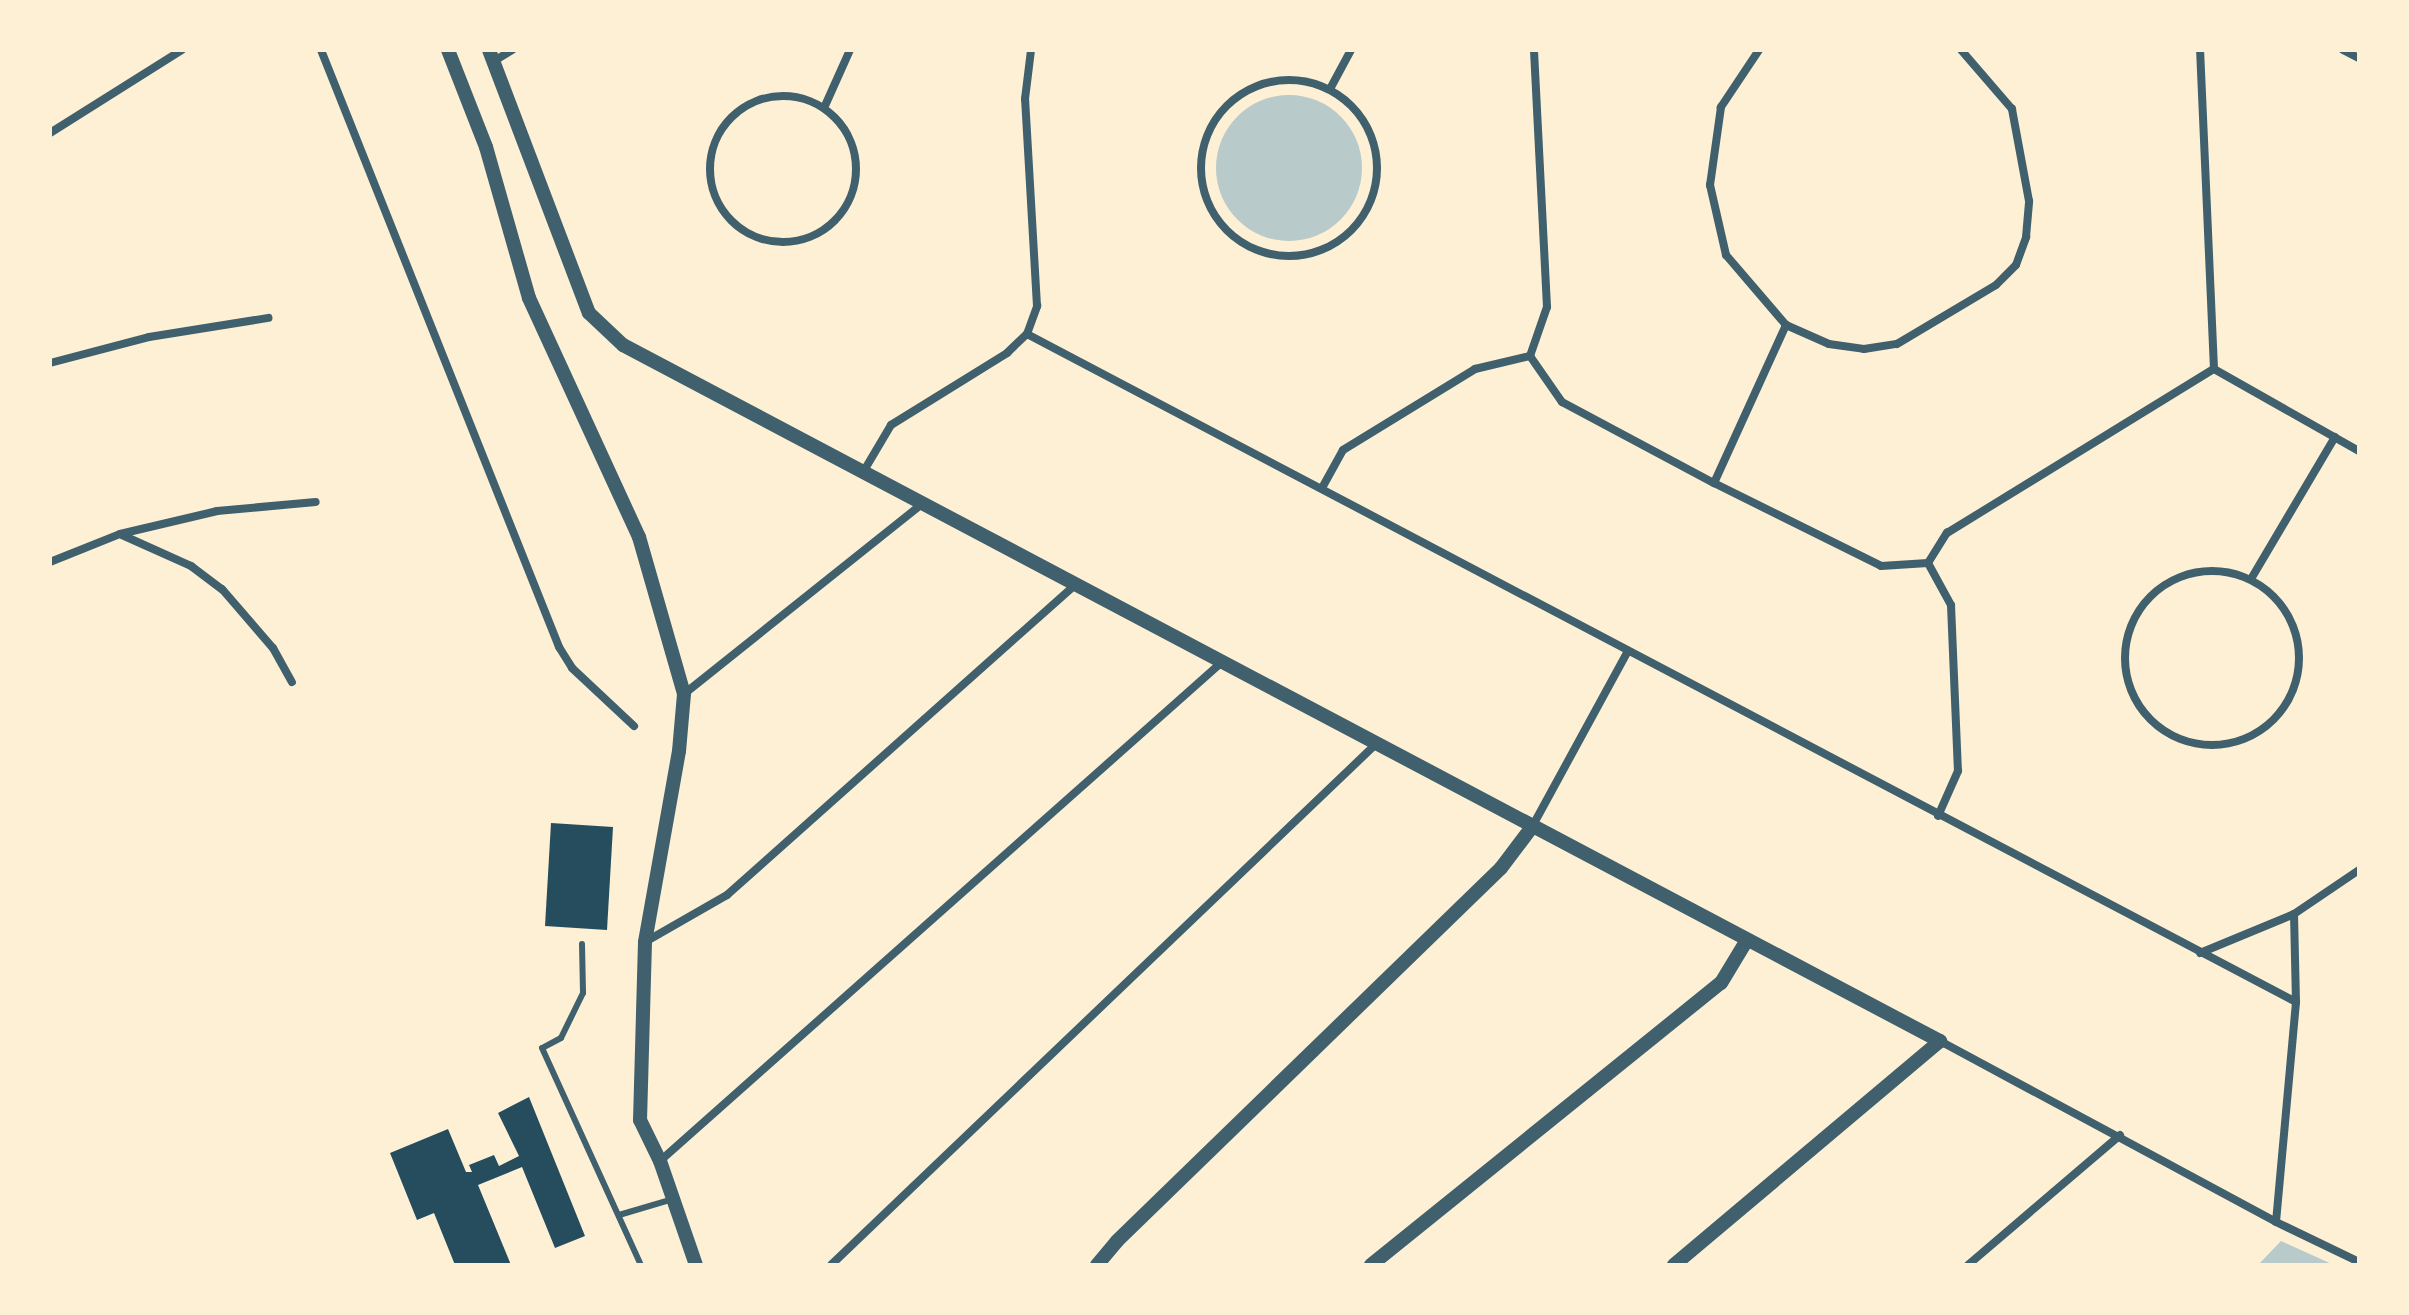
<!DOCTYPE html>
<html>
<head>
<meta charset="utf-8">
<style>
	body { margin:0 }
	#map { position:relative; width:2409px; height:1315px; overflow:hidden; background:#fdf0d5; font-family:Lato,sans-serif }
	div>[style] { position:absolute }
	.green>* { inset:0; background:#b9caca }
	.round { border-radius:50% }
	.building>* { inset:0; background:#264d5e }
	.service>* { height:6px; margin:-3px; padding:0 3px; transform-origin:3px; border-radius:3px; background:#3f606c }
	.minor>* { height:8px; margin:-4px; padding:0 4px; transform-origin:4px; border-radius:4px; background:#3f606c }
	.minor>.ring { margin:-4px; padding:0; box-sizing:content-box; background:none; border:8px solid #3f606c; border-radius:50% }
	.tertiary>* { height:14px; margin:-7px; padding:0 7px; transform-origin:7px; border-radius:7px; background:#3f606c }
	span { translate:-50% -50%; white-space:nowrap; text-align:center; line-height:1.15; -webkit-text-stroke:8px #fdf0d5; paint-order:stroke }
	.frame { position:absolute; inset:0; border:52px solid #fdf0d5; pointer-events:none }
</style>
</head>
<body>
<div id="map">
	<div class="green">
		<i class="round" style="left:1216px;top:95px;width:146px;height:146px"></i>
		<i style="clip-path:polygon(2281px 1241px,2334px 1265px,2258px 1265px)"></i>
	</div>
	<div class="building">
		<i style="clip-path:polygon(551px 823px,613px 827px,607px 930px,545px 926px)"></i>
		<i style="clip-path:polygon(529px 1097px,585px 1236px,555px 1248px,522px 1167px,478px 1185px,511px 1265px,455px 1265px,434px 1213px,417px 1220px,390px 1153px,448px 1129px,466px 1172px,472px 1172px,469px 1165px,494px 1155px,499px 1166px,519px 1156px,498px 1113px)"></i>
	</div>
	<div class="service">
		<i style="left:582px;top:944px;width:49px;rotate:88.8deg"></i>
		<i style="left:583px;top:993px;width:50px;rotate:116.1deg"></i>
		<i style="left:561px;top:1038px;width:21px;rotate:152deg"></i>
		<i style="left:542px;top:1048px;width:239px;rotate:65.5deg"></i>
		<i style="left:619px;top:1215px;width:56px;rotate:-16.5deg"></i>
	</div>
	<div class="minor">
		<i style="left:321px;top:50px;width:643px;rotate:68.26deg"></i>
		<i style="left:559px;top:647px;width:25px;rotate:58deg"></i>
		<i style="left:572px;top:668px;width:85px;rotate:43.1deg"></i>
		<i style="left:1759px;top:50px;width:69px;rotate:123.7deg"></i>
		<i style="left:1721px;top:107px;width:79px;rotate:98deg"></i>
		<i style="left:1710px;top:185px;width:72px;rotate:77.1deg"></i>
		<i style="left:1726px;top:255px;width:92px;rotate:49.4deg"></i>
		<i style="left:1786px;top:325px;width:47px;rotate:23.8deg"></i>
		<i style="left:1829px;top:344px;width:35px;rotate:8deg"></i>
		<i style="left:1864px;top:349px;width:33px;rotate:-9deg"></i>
		<i style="left:1897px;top:344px;width:115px;rotate:-30.8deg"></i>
		<i style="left:1996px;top:285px;width:28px;rotate:-45deg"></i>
		<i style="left:2016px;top:265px;width:30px;rotate:-70deg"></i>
		<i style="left:2026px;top:237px;width:36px;rotate:-85deg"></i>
		<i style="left:2029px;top:201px;width:94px;rotate:-100.5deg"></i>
		<i style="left:2012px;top:109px;width:78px;rotate:-130.8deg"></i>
		<i style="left:2343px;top:50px;width:18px;rotate:27deg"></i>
		<i style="left:494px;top:61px;width:21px;rotate:-31deg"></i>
		<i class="ring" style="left:1201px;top:80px;width:168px;height:168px"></i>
		<i style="left:1330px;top:89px;width:44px;rotate:-61.7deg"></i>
		<i class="ring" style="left:710px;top:96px;width:138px;height:138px"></i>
		<i style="left:824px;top:108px;width:64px;rotate:-65.9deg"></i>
		<i style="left:50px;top:133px;width:156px;rotate:-32.2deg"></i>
		<i style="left:1027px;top:334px;width:1434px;rotate:27.76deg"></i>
		<i style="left:1530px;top:356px;width:56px;rotate:55.2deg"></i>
		<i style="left:1562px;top:402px;width:172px;rotate:28.1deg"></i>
		<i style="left:1714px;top:483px;width:186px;rotate:26.4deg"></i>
		<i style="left:1881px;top:566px;width:47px;rotate:-3.7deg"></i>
		<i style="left:1530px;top:356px;width:52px;rotate:-70.9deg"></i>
		<i style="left:1547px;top:307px;width:257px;rotate:-92.9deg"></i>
		<i style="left:50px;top:363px;width:102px;rotate:-14.7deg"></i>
		<i style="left:149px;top:337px;width:121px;rotate:-9.1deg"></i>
		<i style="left:2214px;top:369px;width:167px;rotate:29.5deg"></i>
		<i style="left:862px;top:474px;width:57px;rotate:-59.4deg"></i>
		<i style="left:891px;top:425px;width:137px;rotate:-31.8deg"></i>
		<i style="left:1007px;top:353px;width:28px;rotate:-44deg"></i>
		<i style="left:1027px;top:334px;width:30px;rotate:-70deg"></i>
		<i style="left:1037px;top:306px;width:207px;rotate:-93.3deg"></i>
		<i style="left:1025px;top:99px;width:49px;rotate:-83deg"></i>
		<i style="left:1714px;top:483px;width:174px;rotate:-65.5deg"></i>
		<i style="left:1322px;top:488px;width:43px;rotate:-61.1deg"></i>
		<i style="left:1343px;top:450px;width:155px;rotate:-31.5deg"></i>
		<i style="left:1475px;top:369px;width:57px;rotate:-13.3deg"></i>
		<i style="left:122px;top:535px;width:76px;rotate:24.2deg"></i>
		<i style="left:191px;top:566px;width:39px;rotate:37deg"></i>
		<i style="left:222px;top:589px;width:78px;rotate:49.2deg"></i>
		<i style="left:273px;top:648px;width:39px;rotate:61deg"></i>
		<i style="left:50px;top:562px;width:75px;rotate:-21.8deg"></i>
		<i style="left:120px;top:534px;width:100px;rotate:-13.3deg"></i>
		<i style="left:217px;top:511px;width:99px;rotate:-5.2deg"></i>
		<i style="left:1928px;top:563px;width:36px;rotate:-58deg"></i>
		<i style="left:1947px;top:533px;width:313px;rotate:-31.6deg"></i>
		<i style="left:2214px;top:369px;width:319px;rotate:-92.5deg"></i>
		<i style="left:1928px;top:563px;width:48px;rotate:61.3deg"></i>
		<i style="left:1951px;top:605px;width:166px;rotate:87.6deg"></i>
		<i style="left:1958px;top:771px;width:49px;rotate:114deg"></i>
		<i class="ring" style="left:2125px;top:571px;width:166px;height:166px"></i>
		<i style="left:2251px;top:579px;width:165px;rotate:-59.4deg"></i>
		<i style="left:684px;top:694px;width:303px;rotate:-38.6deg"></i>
		<i style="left:1532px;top:827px;width:200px;rotate:-61.4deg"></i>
		<i style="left:645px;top:942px;width:95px;rotate:-29.8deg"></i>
		<i style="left:727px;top:895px;width:465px;rotate:-41.7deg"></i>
		<i style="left:2200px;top:953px;width:102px;rotate:-22.5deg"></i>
		<i style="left:2294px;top:914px;width:78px;rotate:-34.1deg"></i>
		<i style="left:1940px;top:1041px;width:382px;rotate:28.3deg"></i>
		<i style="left:2276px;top:1222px;width:92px;rotate:25.7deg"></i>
		<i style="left:660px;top:1161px;width:750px;rotate:-41.6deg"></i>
		<i style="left:2276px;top:1222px;width:221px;rotate:-84.8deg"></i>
		<i style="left:2296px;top:1002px;width:88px;rotate:-91.3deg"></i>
		<i style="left:831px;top:1265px;width:754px;rotate:-43.71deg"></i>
		<i style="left:1968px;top:1265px;width:200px;rotate:-40.5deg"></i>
	</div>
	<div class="tertiary">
		<i style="left:448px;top:50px;width:104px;rotate:68.6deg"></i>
		<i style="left:486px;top:147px;width:157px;rotate:74.1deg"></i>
		<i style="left:529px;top:298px;width:263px;rotate:65.3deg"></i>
		<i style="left:639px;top:537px;width:163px;rotate:74deg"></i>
		<i style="left:684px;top:694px;width:57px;rotate:95deg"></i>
		<i style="left:679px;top:751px;width:194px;rotate:100.1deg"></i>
		<i style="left:645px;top:942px;width:178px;rotate:91.6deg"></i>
		<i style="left:640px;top:1120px;width:46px;rotate:64deg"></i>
		<i style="left:660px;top:1161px;width:110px;rotate:70.9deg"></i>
		<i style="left:489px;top:50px;width:281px;rotate:69.2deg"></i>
		<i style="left:589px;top:313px;width:47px;rotate:43.3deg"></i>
		<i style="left:623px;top:345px;width:1490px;rotate:27.86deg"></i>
		<i style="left:1940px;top:1041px;width:348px;rotate:139.9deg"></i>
		<i style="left:1097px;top:1265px;width:31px;rotate:-50deg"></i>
		<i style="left:1117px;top:1241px;width:535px;rotate:-44.17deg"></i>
		<i style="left:1501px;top:868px;width:51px;rotate:-52.9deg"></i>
		<i style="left:1371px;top:1265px;width:449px;rotate:-38.9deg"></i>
		<i style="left:1721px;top:983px;width:50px;rotate:-58.8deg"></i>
	</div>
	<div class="frame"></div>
</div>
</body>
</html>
